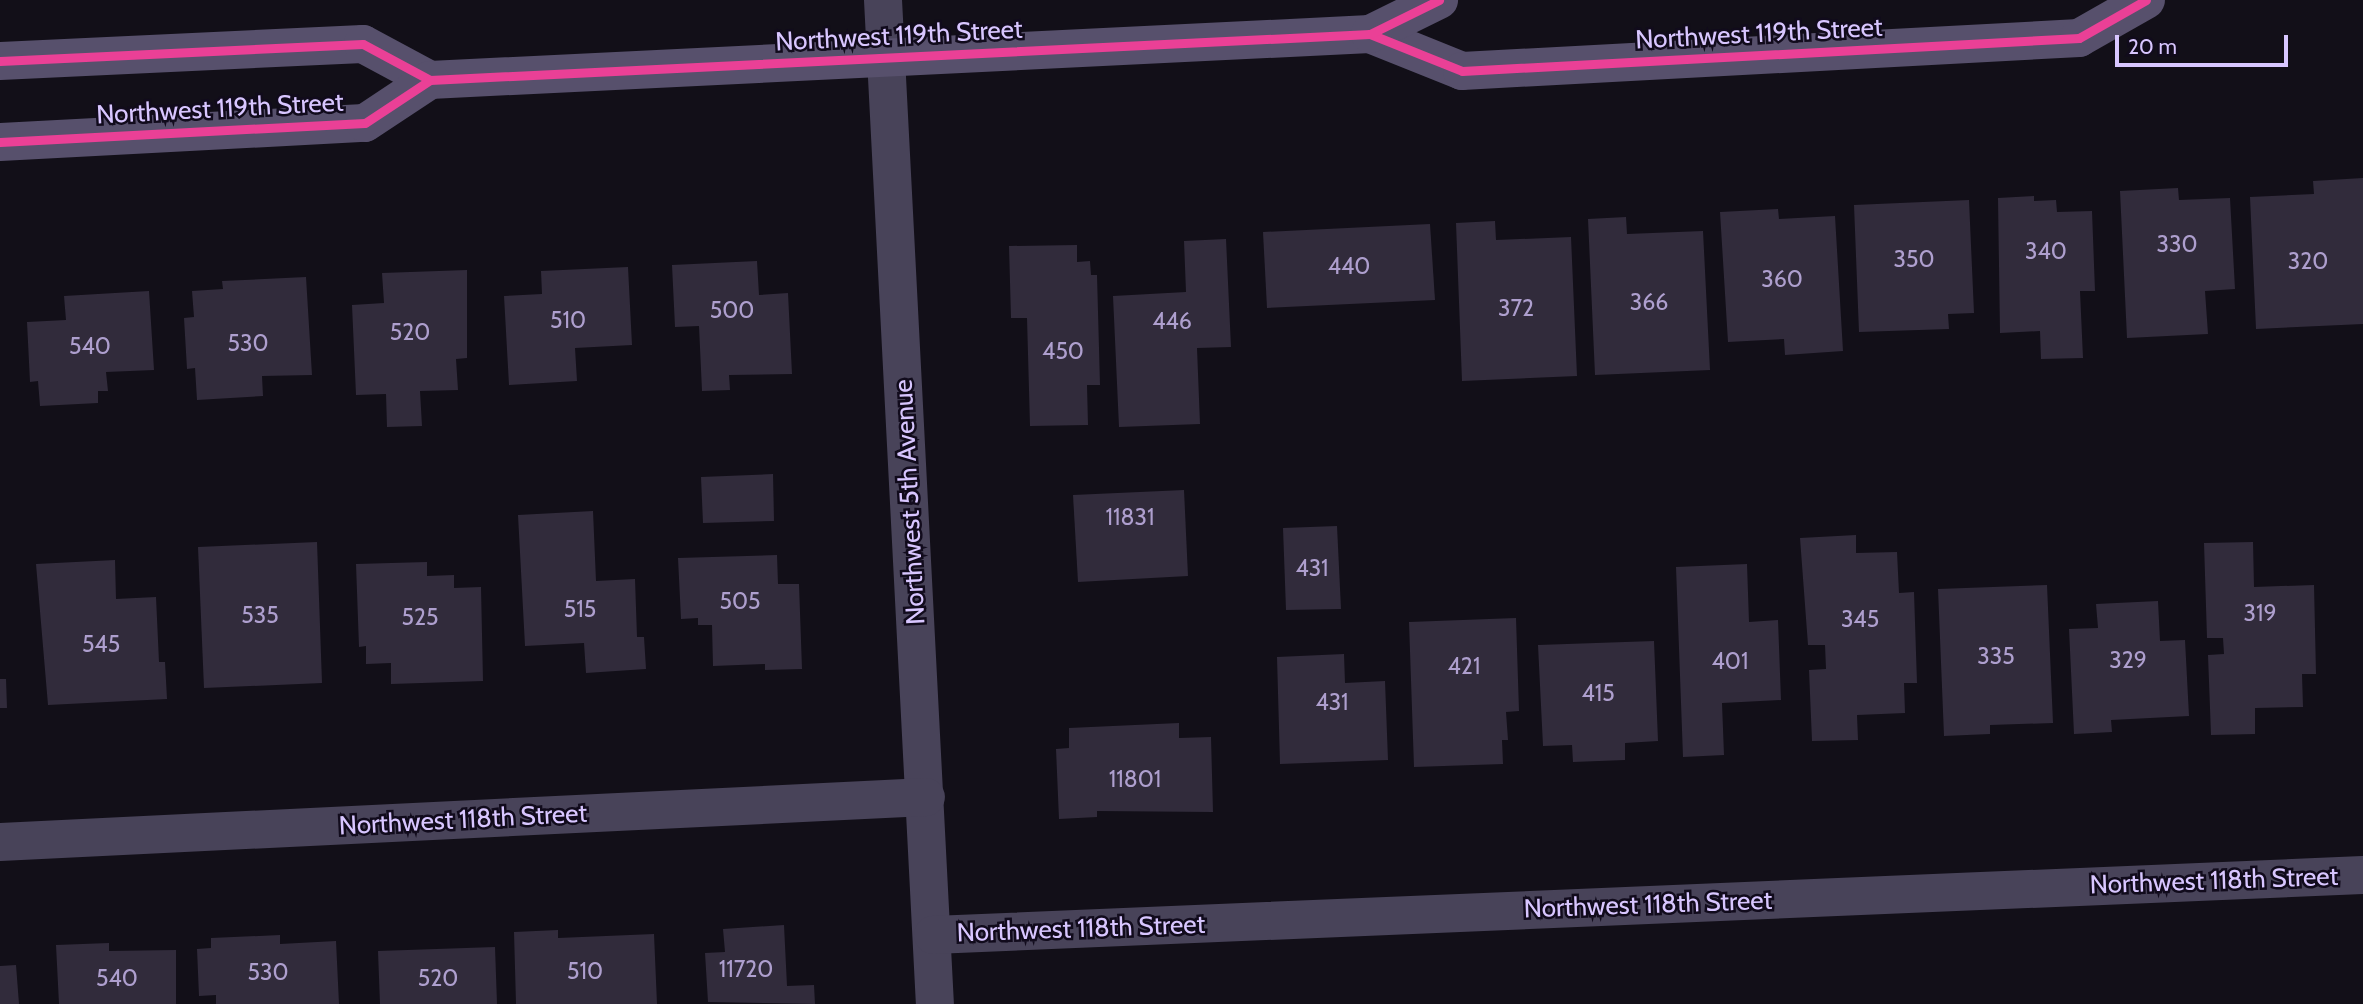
<!DOCTYPE html>
<html>
<head>
<meta charset="utf-8">
<style>
	body { margin:0 }
	#map { position:relative; width:2363px; height:1004px; overflow:hidden; background:#120f18; font-family:Cabin,sans-serif }
	div>[style] { position:absolute }
	.building>* { inset:0; background:#312b3b }
	.street>* { height:38px; margin:-19px; padding:0 19px; transform-origin:19px; border-radius:19px; background:#484359 }
	.secondary>* { height:38px; margin:-19px; padding:0 19px; transform-origin:19px; border-radius:19px; background:#57506c }
	.cycleway>* { height:9px; margin:-4.5px; padding:0 4.5px; transform-origin:4.5px; border-radius:4.5px; background:#ea4096 }
	span { translate:-50% -50%; white-space:nowrap; text-align:center; line-height:1.15; -webkit-text-stroke:5px #110b1c; paint-order:stroke }
	.number-label { font-size:23px; color:#ae9fce }
	.number-label span { -webkit-text-stroke-width:0 }
	.street-label { font-size:26px; color:#d8c6ff }
	.scale { position:absolute; left:2115px; top:35px; width:173px; height:32px; box-sizing:border-box; border:4px solid #d8c6ff; border-top:0; padding-left:9px; font-size:21px; line-height:24px; white-space:nowrap; color:#d8c6ff; -webkit-text-stroke:5px #110b1c; paint-order:stroke }
</style>
</head>
<body>
<div id="map">
	<div class="building">
		<i style="clip-path:polygon(2363px 178px,2363px 324px,2256px 329px,2250px 197px,2314px 194px,2313px 181px)"></i>
		<i style="clip-path:polygon(2178px 188px,2179px 200px,2230px 198px,2235px 289px,2205px 291px,2208px 334px,2127px 338px,2120px 191px)"></i>
		<i style="clip-path:polygon(2034px 196px,2034px 201px,2056px 200px,2057px 212px,2092px 211px,2095px 291px,2080px 291px,2083px 358px,2041px 359px,2040px 331px,2000px 333px,1998px 198px)"></i>
		<i style="clip-path:polygon(1969px 200px,1974px 313px,1948px 314px,1949px 329px,1859px 332px,1854px 205px)"></i>
		<i style="clip-path:polygon(1778px 209px,1779px 219px,1835px 216px,1843px 351px,1785px 355px,1784px 339px,1728px 342px,1720px 212px)"></i>
		<i style="clip-path:polygon(1626px 217px,1627px 234px,1703px 231px,1710px 370px,1595px 375px,1588px 219px)"></i>
		<i style="clip-path:polygon(1495px 221px,1496px 240px,1571px 237px,1577px 376px,1462px 381px,1456px 223px)"></i>
		<i style="clip-path:polygon(1430px 224px,1435px 300px,1267px 308px,1263px 232px)"></i>
		<i style="clip-path:polygon(1226px 239px,1231px 347px,1197px 348px,1200px 424px,1119px 427px,1113px 296px,1186px 292px,1184px 241px)"></i>
		<i style="clip-path:polygon(1077px 245px,1077px 262px,1090px 261px,1091px 275px,1097px 275px,1100px 385px,1087px 385px,1088px 425px,1030px 426px,1027px 318px,1011px 318px,1009px 246px)"></i>
		<i style="clip-path:polygon(757px 261px,759px 295px,788px 293px,792px 374px,729px 375px,730px 390px,702px 391px,699px 326px,675px 327px,672px 265px)"></i>
		<i style="clip-path:polygon(628px 267px,632px 345px,575px 348px,577px 381px,509px 385px,504px 296px,542px 294px,541px 271px)"></i>
		<i style="clip-path:polygon(467px 270px,467px 358px,456px 359px,458px 390px,420px 391px,422px 426px,387px 427px,386px 394px,356px 395px,352px 305px,384px 303px,382px 273px)"></i>
		<i style="clip-path:polygon(306px 277px,312px 375px,262px 376px,263px 396px,197px 400px,195px 368px,187px 369px,184px 318px,194px 317px,192px 291px,223px 289px,222px 281px)"></i>
		<i style="clip-path:polygon(149px 291px,154px 370px,106px 372px,108px 391px,98px 391px,98px 403px,40px 406px,38px 381px,30px 382px,27px 322px,66px 320px,64px 296px)"></i>
		<i style="clip-path:polygon(773px 474px,774px 521px,703px 523px,701px 477px)"></i>
		<i style="clip-path:polygon(1184px 490px,1188px 576px,1078px 582px,1073px 495px)"></i>
		<i style="clip-path:polygon(593px 511px,596px 581px,635px 579px,637px 637px,644px 637px,646px 669px,586px 673px,584px 643px,525px 646px,518px 515px)"></i>
		<i style="clip-path:polygon(1337px 526px,1341px 609px,1286px 610px,1283px 528px)"></i>
		<i style="clip-path:polygon(1856px 535px,1856px 553px,1897px 552px,1899px 593px,1914px 592px,1917px 683px,1904px 683px,1905px 713px,1857px 715px,1858px 740px,1812px 741px,1809px 670px,1826px 669px,1825px 645px,1808px 645px,1800px 538px)"></i>
		<i style="clip-path:polygon(317px 542px,322px 683px,204px 688px,198px 547px)"></i>
		<i style="clip-path:polygon(2253px 542px,2254px 587px,2314px 585px,2316px 674px,2302px 674px,2303px 707px,2255px 708px,2255px 734px,2211px 735px,2208px 655px,2224px 654px,2223px 638px,2207px 638px,2204px 543px)"></i>
		<i style="clip-path:polygon(777px 555px,778px 584px,799px 584px,802px 669px,765px 670px,765px 664px,713px 666px,712px 625px,698px 625px,698px 618px,681px 619px,678px 558px)"></i>
		<i style="clip-path:polygon(115px 560px,116px 599px,156px 597px,159px 662px,165px 662px,167px 699px,48px 705px,36px 564px)"></i>
		<i style="clip-path:polygon(427px 562px,427px 576px,454px 575px,454px 588px,481px 587px,483px 681px,391px 684px,391px 663px,366px 664px,366px 646px,359px 647px,356px 564px)"></i>
		<i style="clip-path:polygon(1747px 564px,1749px 622px,1778px 620px,1781px 700px,1722px 703px,1724px 755px,1683px 757px,1676px 567px)"></i>
		<i style="clip-path:polygon(2047px 585px,2053px 723px,1990px 725px,1990px 734px,1944px 736px,1938px 589px)"></i>
		<i style="clip-path:polygon(2158px 601px,2160px 641px,2185px 640px,2189px 716px,2111px 720px,2112px 732px,2074px 734px,2069px 629px,2098px 628px,2096px 604px)"></i>
		<i style="clip-path:polygon(1516px 618px,1519px 711px,1506px 712px,1508px 740px,1502px 740px,1503px 764px,1414px 767px,1409px 622px)"></i>
		<i style="clip-path:polygon(1654px 641px,1658px 741px,1625px 743px,1625px 760px,1573px 762px,1572px 745px,1543px 746px,1538px 645px)"></i>
		<i style="clip-path:polygon(1344px 654px,1345px 683px,1385px 681px,1388px 760px,1280px 764px,1277px 657px)"></i>
		<i style="clip-path:polygon(0 679px,6px 679px,7px 708px,0 708px)"></i>
		<i style="clip-path:polygon(1179px 723px,1179px 738px,1211px 737px,1213px 812px,1097px 811px,1097px 817px,1059px 819px,1056px 749px,1069px 748px,1069px 728px)"></i>
		<i style="clip-path:polygon(784px 925px,787px 986px,814px 985px,815px 1004px,708px 1002px,705px 953px,725px 952px,723px 929px)"></i>
		<i style="clip-path:polygon(558px 930px,558px 938px,654px 934px,657px 1004px,516px 1004px,514px 932px)"></i>
		<i style="clip-path:polygon(280px 935px,280px 944px,336px 941px,339px 1004px,216px 1004px,216px 995px,199px 996px,197px 949px,211px 948px,211px 938px)"></i>
		<i style="clip-path:polygon(109px 943px,109px 951px,176px 950px,176px 1004px,59px 1004px,56px 945px)"></i>
		<i style="clip-path:polygon(495px 947px,497px 1004px,380px 1004px,378px 951px)"></i>
		<i style="clip-path:polygon(16px 965px,19px 1004px,0 1004px,0 966px)"></i>
	</div>
	<div class="street">
		<i style="left:883px;top:0;width:1005px;rotate:87.04deg"></i>
		<i style="left:0;top:842px;width:927px;rotate:-2.78deg"></i>
		<i style="left:933px;top:935px;width:1431px;rotate:-2.4deg"></i>
	</div>
	<div class="secondary">
		<i style="left:1370px;top:34px;width:99px;rotate:21.9deg"></i>
		<i style="left:1462px;top:71px;width:618px;rotate:-3.06deg"></i>
		<i style="left:2079px;top:38px;width:77px;rotate:-29.6deg"></i>
		<i style="left:0;top:61px;width:363px;rotate:-2.7deg"></i>
		<i style="left:363px;top:44px;width:76px;rotate:28.2deg"></i>
		<i style="left:430px;top:80px;width:941px;rotate:-2.8deg"></i>
		<i style="left:1370px;top:34px;width:77px;rotate:-26.2deg"></i>
		<i style="left:0;top:142px;width:365px;rotate:-3deg"></i>
		<i style="left:365px;top:123px;width:78px;rotate:-33.5deg"></i>
	</div>
	<div class="cycleway">
		<i style="left:1370px;top:34px;width:99px;rotate:21.9deg"></i>
		<i style="left:1462px;top:71px;width:618px;rotate:-3.06deg"></i>
		<i style="left:2079px;top:38px;width:77px;rotate:-29.6deg"></i>
		<i style="left:0;top:61px;width:363px;rotate:-2.7deg"></i>
		<i style="left:363px;top:44px;width:76px;rotate:28.2deg"></i>
		<i style="left:430px;top:80px;width:941px;rotate:-2.8deg"></i>
		<i style="left:1370px;top:34px;width:77px;rotate:-26.2deg"></i>
		<i style="left:0;top:142px;width:365px;rotate:-3deg"></i>
		<i style="left:365px;top:123px;width:78px;rotate:-33.5deg"></i>
	</div>
	<div class="number-label">
		<span style="left:2177px;top:244px">330</span>
		<span style="left:2046px;top:251px">340</span>
		<span style="left:1914px;top:259px">350</span>
		<span style="left:2308px;top:261px">320</span>
		<span style="left:1349px;top:266px">440</span>
		<span style="left:1782px;top:279px">360</span>
		<span style="left:1649px;top:302px">366</span>
		<span style="left:1516px;top:308px">372</span>
		<span style="left:732px;top:310px">500</span>
		<span style="left:568px;top:320px">510</span>
		<span style="left:1172px;top:321px">446</span>
		<span style="left:410px;top:332px">520</span>
		<span style="left:248px;top:343px">530</span>
		<span style="left:90px;top:346px">540</span>
		<span style="left:1063px;top:351px">450</span>
		<span style="left:1130px;top:517px">11831</span>
		<span style="left:1312px;top:568px">431</span>
		<span style="left:740px;top:601px">505</span>
		<span style="left:580px;top:609px">515</span>
		<span style="left:2260px;top:613px">319</span>
		<span style="left:260px;top:615px">535</span>
		<span style="left:420px;top:617px">525</span>
		<span style="left:1860px;top:619px">345</span>
		<span style="left:101px;top:644px">545</span>
		<span style="left:1996px;top:656px">335</span>
		<span style="left:2128px;top:660px">329</span>
		<span style="left:1730px;top:661px">401</span>
		<span style="left:1464px;top:666px">421</span>
		<span style="left:1598px;top:693px">415</span>
		<span style="left:1332px;top:702px">431</span>
		<span style="left:1135px;top:779px">11801</span>
		<span style="left:746px;top:969px">11720</span>
		<span style="left:585px;top:971px">510</span>
		<span style="left:268px;top:972px">530</span>
		<span style="left:117px;top:978px">540</span>
		<span style="left:438px;top:978px">520</span>
	</div>
	<div class="street-label">
		<span style="left:1759px;top:34px;rotate:-3deg">Northwest 119th Street</span>
		<span style="left:899px;top:36px;rotate:-3deg">Northwest 119th Street</span>
		<span style="left:220px;top:109px;rotate:-3deg">Northwest 119th Street</span>
		<span style="left:910px;top:502px;rotate:-93deg">Northwest 5th Avenue</span>
		<span style="left:463px;top:820px;rotate:-3deg">Northwest 118th Street</span>
		<span style="left:2214px;top:881px;rotate:-2deg">Northwest 118th Street</span>
		<span style="left:1648px;top:905px;rotate:-2deg">Northwest 118th Street</span>
		<span style="left:1081px;top:929px;rotate:-2deg">Northwest 118th Street</span>
	</div>
	<div class="scale">20 m</div>
</div>
</body>
</html>
